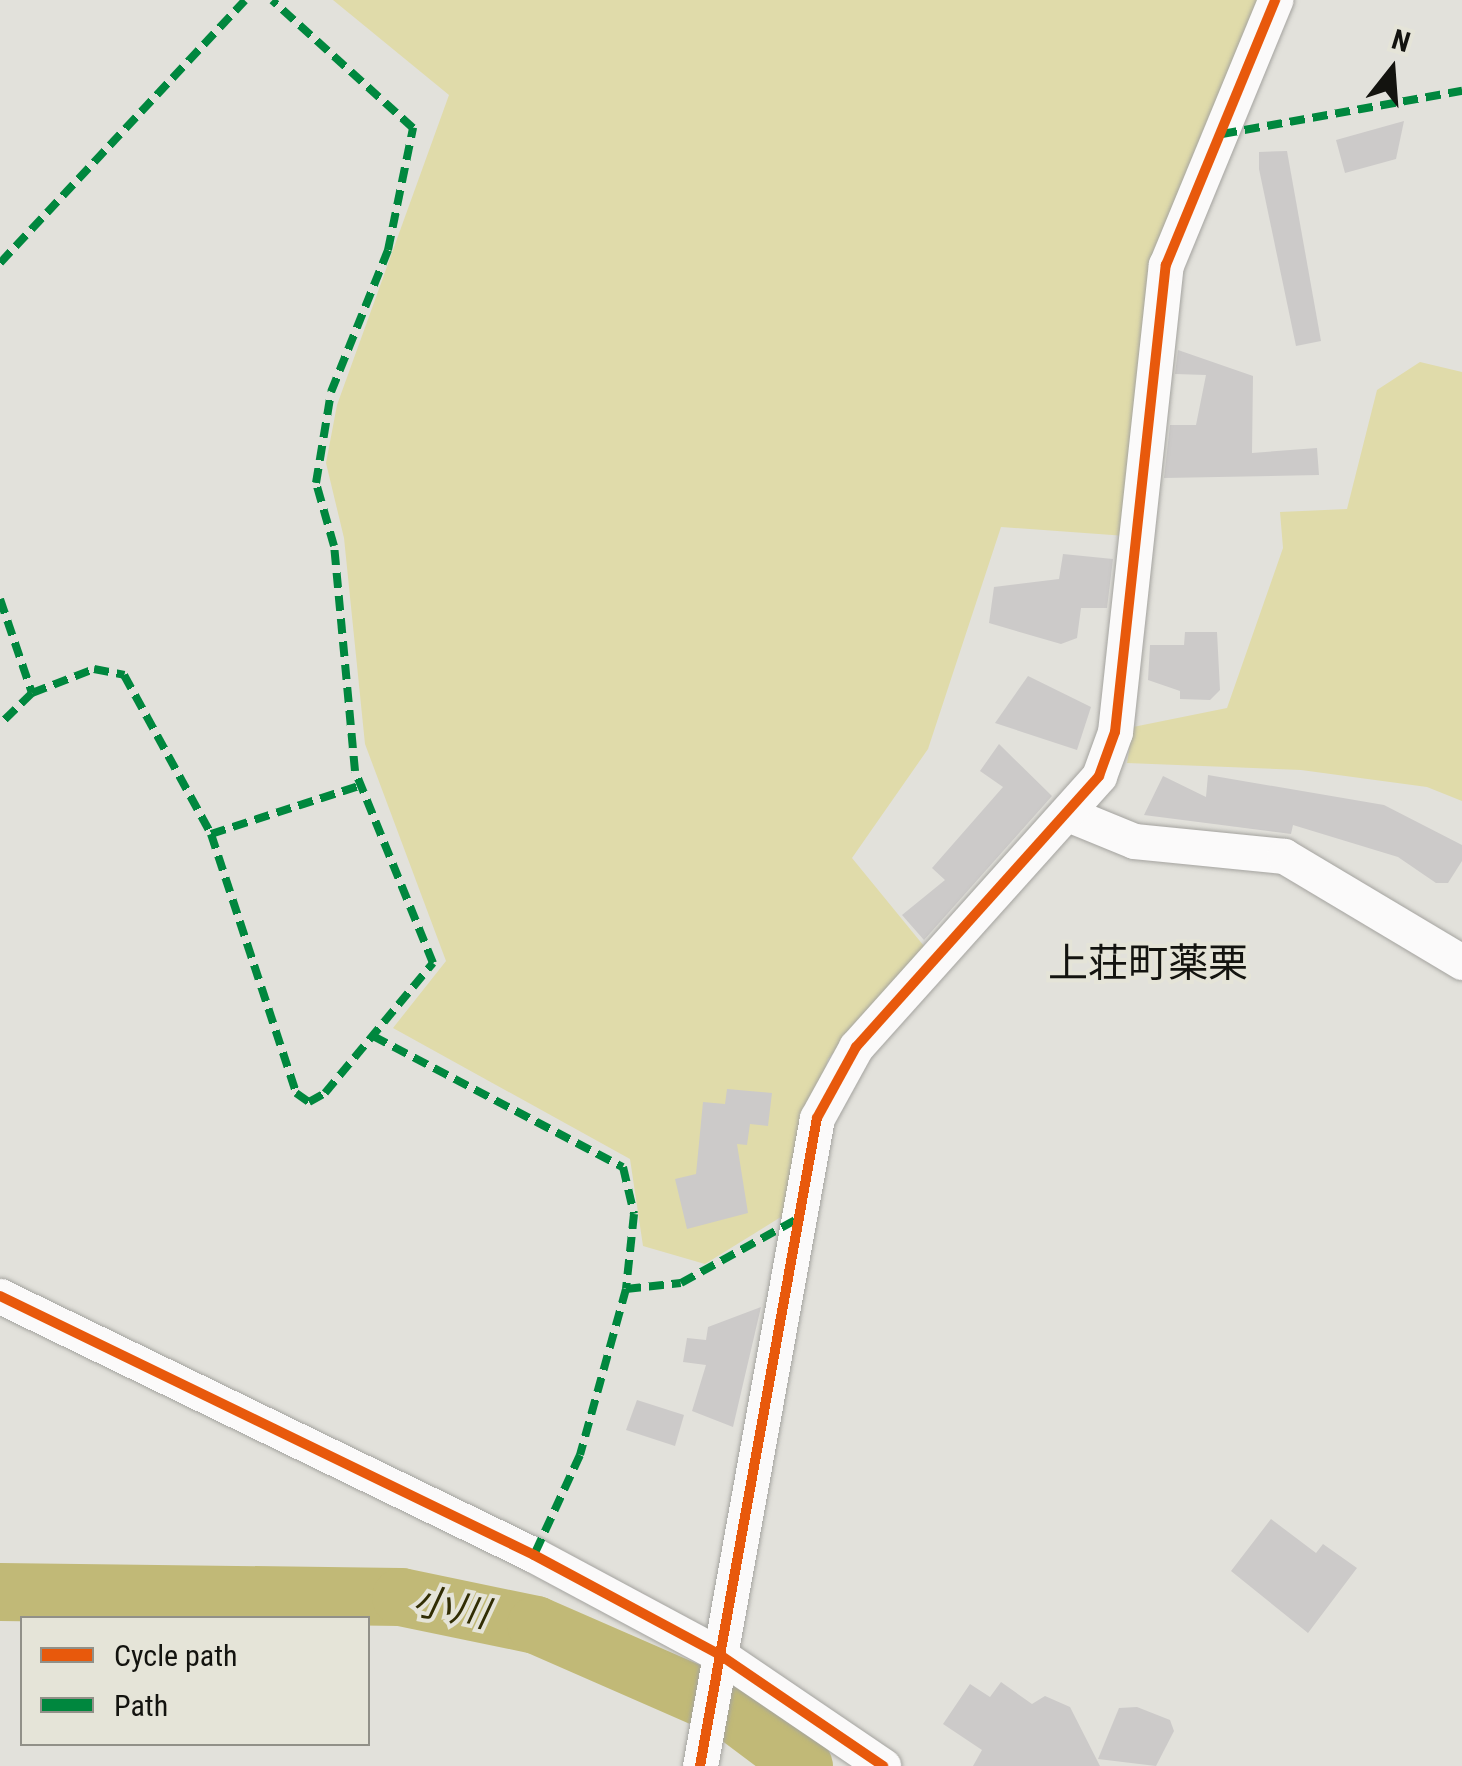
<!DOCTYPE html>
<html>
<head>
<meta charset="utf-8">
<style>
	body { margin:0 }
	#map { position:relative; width:1462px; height:1766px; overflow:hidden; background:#e2e1db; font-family:"Roboto Condensed","Noto Sans JP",sans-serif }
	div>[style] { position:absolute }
	.green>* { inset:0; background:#e0dbaa }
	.river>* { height:58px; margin:-29px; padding:0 29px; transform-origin:29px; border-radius:29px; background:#c1b977 }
	.building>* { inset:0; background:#cccac9 }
	.roads { filter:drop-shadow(0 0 2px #a4a39f) drop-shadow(0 0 2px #a4a39f) }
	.street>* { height:35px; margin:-17.5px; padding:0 17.5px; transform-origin:17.5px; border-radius:17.5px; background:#fbfafa }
	.quiet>* { height:8px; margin-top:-4px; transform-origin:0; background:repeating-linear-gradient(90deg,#00873e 0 15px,transparent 0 23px) }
	.cycleway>* { height:10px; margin:-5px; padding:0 5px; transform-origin:5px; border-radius:5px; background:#e8590c }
	span { translate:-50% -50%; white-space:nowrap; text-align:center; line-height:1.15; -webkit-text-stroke:8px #e5e4d8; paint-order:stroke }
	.water-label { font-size:38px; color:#312d04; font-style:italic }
	.quarter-label { font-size:40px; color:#13130f }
	.legend { position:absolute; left:20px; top:1616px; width:350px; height:130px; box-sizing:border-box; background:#e5e4d8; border:2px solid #919088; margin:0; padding:12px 18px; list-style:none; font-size:30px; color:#13130f }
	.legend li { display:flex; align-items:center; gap:20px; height:50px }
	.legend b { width:50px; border:2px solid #919088 }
	.north { position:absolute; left:1342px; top:20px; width:100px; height:100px; -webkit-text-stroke:8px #e5e4d8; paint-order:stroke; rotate:17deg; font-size:28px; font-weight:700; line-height:40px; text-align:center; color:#13130f }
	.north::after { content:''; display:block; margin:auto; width:35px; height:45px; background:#13130f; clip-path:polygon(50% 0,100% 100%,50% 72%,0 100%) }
</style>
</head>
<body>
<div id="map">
	<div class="green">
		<i style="clip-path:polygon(333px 0,1263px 0,1146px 304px,1126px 536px,1001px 527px,928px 749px,852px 858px,928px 951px,828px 1059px,784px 1215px,705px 1264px,643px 1246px,630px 1159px,393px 1028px,446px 961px,365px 744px,344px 538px,326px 463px,337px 405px,449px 95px)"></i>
		<i style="clip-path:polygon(1420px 362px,1462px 372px,1462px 801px,1427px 787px,1301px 770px,1127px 763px,1133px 727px,1227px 708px,1283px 548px,1280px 512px,1347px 509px,1377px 390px)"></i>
	</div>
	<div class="river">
		<i style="left:0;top:1592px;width:401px;rotate:0.7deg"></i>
		<i style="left:401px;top:1597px;width:138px;rotate:11.7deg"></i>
		<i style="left:536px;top:1625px;width:210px;rotate:23.6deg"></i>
		<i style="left:728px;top:1709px;width:95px;rotate:36.9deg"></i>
	</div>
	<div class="building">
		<i style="clip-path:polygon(1404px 121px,1396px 159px,1345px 173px,1336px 140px)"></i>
		<i style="clip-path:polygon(1287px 151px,1321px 341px,1296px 346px,1259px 169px,1259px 152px)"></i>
		<i style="clip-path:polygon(1178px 350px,1253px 376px,1252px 453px,1317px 448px,1319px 475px,1164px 478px,1170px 425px,1196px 425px,1206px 375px,1175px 374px)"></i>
		<i style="clip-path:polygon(1063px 554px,1113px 559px,1107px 608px,1081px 608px,1077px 638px,1061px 644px,989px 623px,994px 587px,1059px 579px)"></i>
		<i style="clip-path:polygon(1185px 632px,1217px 632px,1220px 690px,1210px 700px,1180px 699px,1180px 691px,1148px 680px,1150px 645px,1184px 645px)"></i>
		<i style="clip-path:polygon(1028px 676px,1091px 707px,1077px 750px,995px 723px)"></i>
		<i style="clip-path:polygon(999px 744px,1052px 796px,924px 940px,902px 915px,945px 880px,932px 868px,1003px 787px,980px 771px)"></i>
		<i style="clip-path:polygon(1208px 775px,1384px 805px,1462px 845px,1462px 861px,1448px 883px,1436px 883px,1398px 857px,1293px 825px,1291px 834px,1144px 815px,1163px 776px,1206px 797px)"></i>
		<i style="clip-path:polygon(727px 1089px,772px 1093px,768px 1126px,750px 1124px,747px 1145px,737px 1144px,748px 1213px,687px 1229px,675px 1179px,696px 1174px,703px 1102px,725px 1104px)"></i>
		<i style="clip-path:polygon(761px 1307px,733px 1427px,692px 1411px,706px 1365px,683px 1362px,687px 1338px,706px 1340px,708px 1327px)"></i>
		<i style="clip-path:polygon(637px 1400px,684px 1415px,675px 1446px,626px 1430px)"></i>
		<i style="clip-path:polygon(1271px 1519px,1316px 1553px,1323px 1544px,1357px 1568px,1308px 1633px,1231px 1571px)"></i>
		<i style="clip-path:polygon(1001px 1682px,1032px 1704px,1045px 1696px,1070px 1707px,1100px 1766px,973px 1766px,982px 1750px,943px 1724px,970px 1684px,990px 1697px)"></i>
		<i style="clip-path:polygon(1137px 1707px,1170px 1720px,1174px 1731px,1156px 1766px,1098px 1759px,1119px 1708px)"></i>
	</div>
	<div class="roads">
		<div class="street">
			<i style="left:1073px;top:816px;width:66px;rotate:22.3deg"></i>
			<i style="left:1134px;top:841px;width:151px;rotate:5.7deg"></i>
			<i style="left:1284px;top:856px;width:207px;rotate:30.8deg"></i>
			<i style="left:0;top:1296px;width:593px;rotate:25.87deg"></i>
			<i style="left:534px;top:1555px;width:208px;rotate:28.2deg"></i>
			<i style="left:717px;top:1653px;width:201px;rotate:34.2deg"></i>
			<i style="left:700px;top:1766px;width:658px;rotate:-79.77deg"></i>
			<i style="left:817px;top:1118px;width:81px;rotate:-61.2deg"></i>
			<i style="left:856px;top:1047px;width:364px;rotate:-48.1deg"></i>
			<i style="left:1099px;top:776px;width:47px;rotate:-70deg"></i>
			<i style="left:1115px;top:732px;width:470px;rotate:-83.8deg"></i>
			<i style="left:1166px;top:265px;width:287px;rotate:-67.6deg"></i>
		</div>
	</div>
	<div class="quiet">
		<i style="left:1222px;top:134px;width:244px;rotate:-10.2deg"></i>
		<i style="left:0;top:263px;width:359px;rotate:-47deg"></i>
		<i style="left:0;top:599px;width:99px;rotate:71.2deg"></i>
		<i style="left:32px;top:693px;width:45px;rotate:135.9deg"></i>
		<i style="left:32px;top:693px;width:66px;rotate:-21.2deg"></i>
		<i style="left:94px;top:669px;width:31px;rotate:11deg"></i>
		<i style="left:124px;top:675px;width:181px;rotate:61.3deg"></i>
		<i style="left:211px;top:834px;width:273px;rotate:71.8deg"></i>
		<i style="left:296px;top:1093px;width:16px;rotate:35deg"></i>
		<i style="left:309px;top:1102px;width:18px;rotate:-29deg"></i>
		<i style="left:325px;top:1093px;width:169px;rotate:-50.3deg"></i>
		<i style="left:433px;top:963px;width:207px;rotate:-112.1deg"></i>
		<i style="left:355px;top:771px;width:226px;rotate:-95.3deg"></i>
		<i style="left:334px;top:546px;width:66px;rotate:-105.9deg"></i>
		<i style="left:316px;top:483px;width:92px;rotate:-80.6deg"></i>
		<i style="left:331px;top:392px;width:153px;rotate:-68.1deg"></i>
		<i style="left:388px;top:250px;width:125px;rotate:-78.4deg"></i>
		<i style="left:413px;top:128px;width:190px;rotate:-137.8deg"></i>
		<i style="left:211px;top:834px;width:159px;rotate:-18deg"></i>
		<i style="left:373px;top:1036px;width:282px;rotate:27.7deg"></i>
		<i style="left:623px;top:1167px;width:48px;rotate:76.8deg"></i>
		<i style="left:634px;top:1214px;width:75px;rotate:96.1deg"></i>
		<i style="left:626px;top:1289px;width:172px;rotate:105.5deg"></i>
		<i style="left:580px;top:1455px;width:110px;rotate:114.7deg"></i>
		<i style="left:626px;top:1289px;width:55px;rotate:-6.2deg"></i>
		<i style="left:681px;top:1283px;width:130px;rotate:-28.9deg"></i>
	</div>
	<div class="cycleway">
		<i style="left:0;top:1296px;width:593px;rotate:25.87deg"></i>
		<i style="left:534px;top:1555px;width:208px;rotate:28.2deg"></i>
		<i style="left:717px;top:1653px;width:201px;rotate:34.2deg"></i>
		<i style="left:700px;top:1766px;width:658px;rotate:-79.77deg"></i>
		<i style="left:817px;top:1118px;width:81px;rotate:-61.2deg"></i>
		<i style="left:856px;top:1047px;width:364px;rotate:-48.1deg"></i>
		<i style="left:1099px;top:776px;width:47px;rotate:-70deg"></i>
		<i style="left:1115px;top:732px;width:470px;rotate:-83.8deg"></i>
		<i style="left:1166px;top:265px;width:287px;rotate:-67.6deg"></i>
	</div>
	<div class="water-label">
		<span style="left:451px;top:1608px;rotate:11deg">小川</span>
	</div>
	<div class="quarter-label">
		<span style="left:1148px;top:964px">上荘町薬栗</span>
	</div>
	<ul class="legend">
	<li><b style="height:12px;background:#e8590c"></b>Cycle path</li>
	<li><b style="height:12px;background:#00873e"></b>Path</li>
	</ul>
	<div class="north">N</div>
</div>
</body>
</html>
